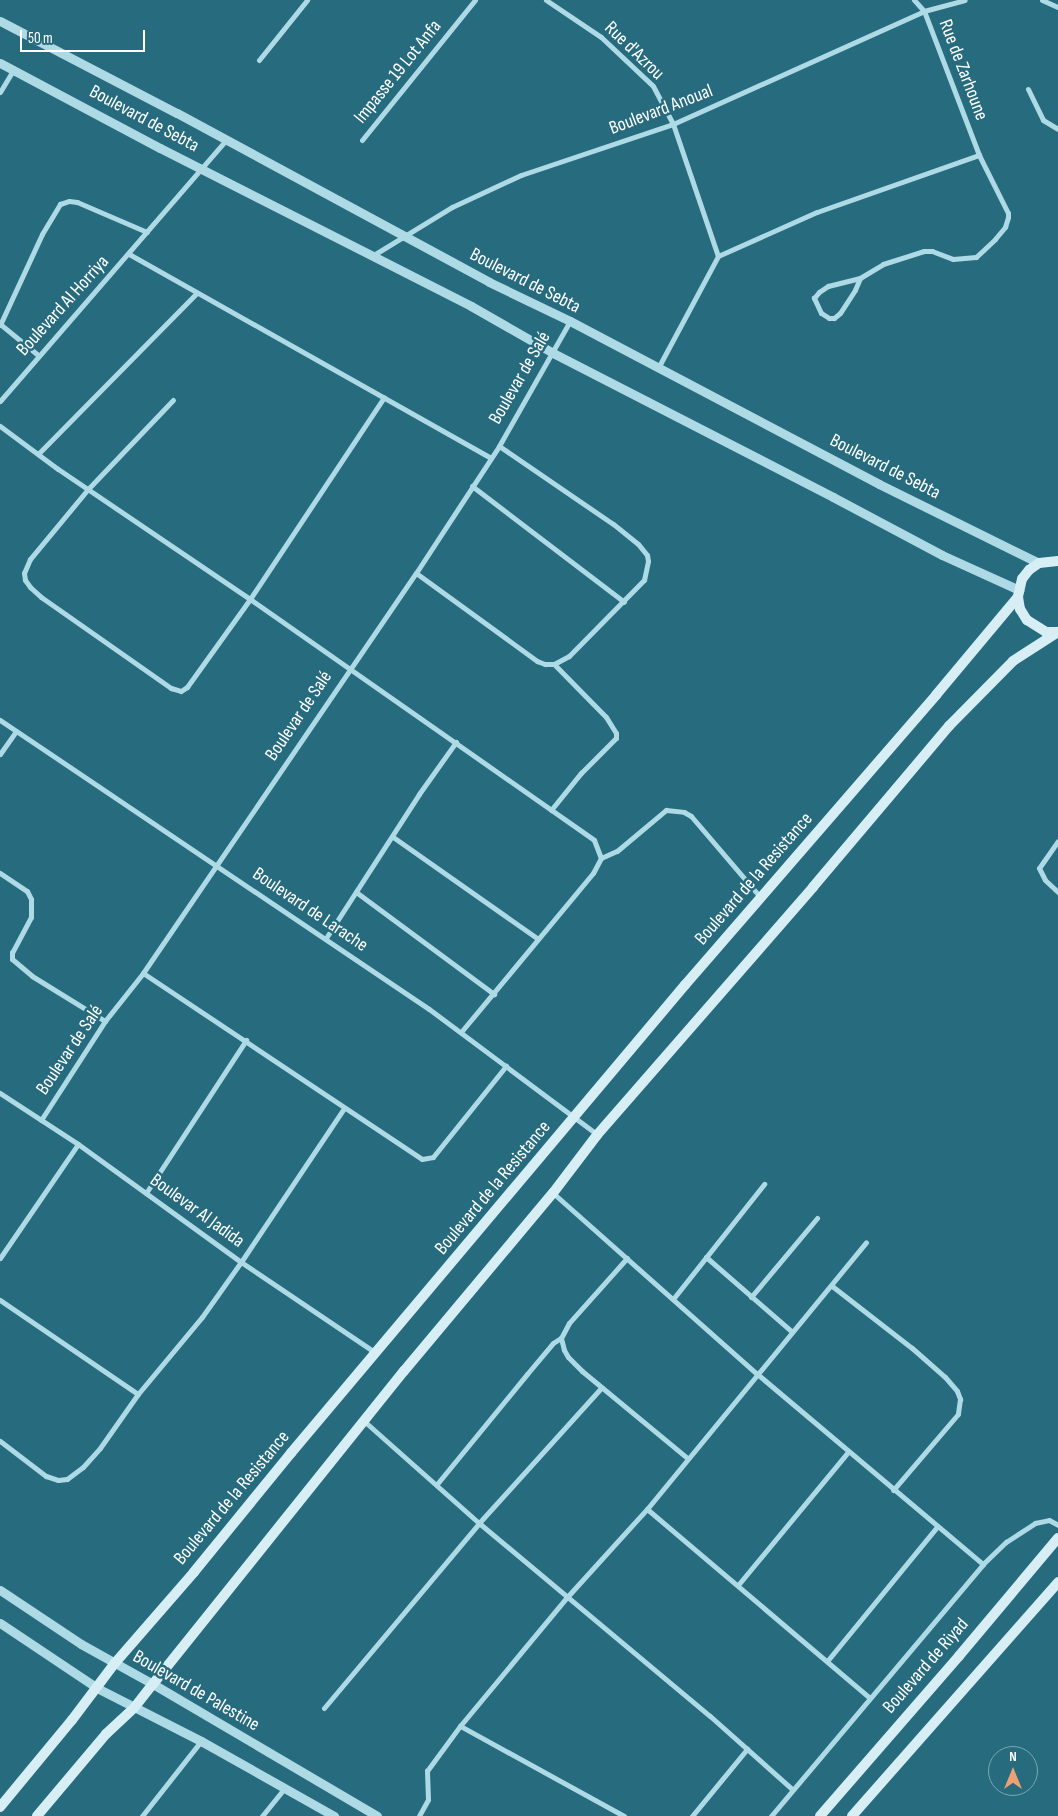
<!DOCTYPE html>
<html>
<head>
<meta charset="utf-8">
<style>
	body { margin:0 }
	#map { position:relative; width:1058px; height:1816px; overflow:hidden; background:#276b7f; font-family:"Sofia Sans Condensed",sans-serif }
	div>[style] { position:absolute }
	.pedestrian>* { height:4.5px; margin:-2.25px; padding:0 2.25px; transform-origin:2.25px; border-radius:2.25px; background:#addae5 }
	.minor>* { height:5px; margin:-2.5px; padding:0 2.5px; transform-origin:2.5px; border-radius:2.5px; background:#addae5 }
	.tertiary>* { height:9px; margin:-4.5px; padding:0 4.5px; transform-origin:4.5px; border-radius:4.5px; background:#addae5 }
	.secondary>* { height:10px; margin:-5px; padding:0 5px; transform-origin:5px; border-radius:5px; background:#d7eef5 }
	span { translate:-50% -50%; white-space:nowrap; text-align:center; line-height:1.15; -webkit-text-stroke:5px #276b7f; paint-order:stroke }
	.street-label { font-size:19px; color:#fff }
	.north { position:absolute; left:988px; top:1746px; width:50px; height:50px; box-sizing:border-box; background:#276b7f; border:1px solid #7da6b2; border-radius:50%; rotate:0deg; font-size:14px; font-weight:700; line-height:20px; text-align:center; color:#fff }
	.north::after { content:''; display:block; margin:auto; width:18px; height:22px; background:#eda173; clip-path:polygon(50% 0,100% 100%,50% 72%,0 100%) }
	.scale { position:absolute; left:20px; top:30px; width:125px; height:22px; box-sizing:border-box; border:2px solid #fff; border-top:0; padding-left:6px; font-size:15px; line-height:18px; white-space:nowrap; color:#fff; -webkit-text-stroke:4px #276b7f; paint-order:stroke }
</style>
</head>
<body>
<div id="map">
	<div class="pedestrian">
		<i style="left:419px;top:1816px;width:18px;rotate:-61deg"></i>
		<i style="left:428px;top:1800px;width:29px;rotate:-92deg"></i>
		<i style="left:427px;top:1771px;width:56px;rotate:-53.7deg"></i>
	</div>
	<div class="minor">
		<i style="left:546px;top:0;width:66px;rotate:33.9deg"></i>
		<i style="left:601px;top:37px;width:71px;rotate:43.3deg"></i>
		<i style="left:653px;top:86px;width:43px;rotate:62.2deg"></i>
		<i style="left:673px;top:124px;width:139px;rotate:71.2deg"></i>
		<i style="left:1042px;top:0;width:17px;rotate:24deg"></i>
		<i style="left:259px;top:60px;width:77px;rotate:-51.3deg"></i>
		<i style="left:1028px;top:89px;width:34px;rotate:64deg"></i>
		<i style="left:1043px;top:120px;width:17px;rotate:31deg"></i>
		<i style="left:0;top:92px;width:26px;rotate:-59deg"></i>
		<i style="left:362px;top:140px;width:180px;rotate:-51.1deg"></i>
		<i style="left:129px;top:254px;width:414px;rotate:29.4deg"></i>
		<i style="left:372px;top:256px;width:94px;rotate:-31.5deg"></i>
		<i style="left:452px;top:207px;width:76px;rotate:-24.9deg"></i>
		<i style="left:521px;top:175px;width:160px;rotate:-18.5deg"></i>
		<i style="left:673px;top:124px;width:275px;rotate:-24.2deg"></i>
		<i style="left:924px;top:11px;width:42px;rotate:-15deg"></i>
		<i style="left:860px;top:278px;width:13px;rotate:113deg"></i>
		<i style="left:855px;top:290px;width:27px;rotate:123deg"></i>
		<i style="left:840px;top:313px;width:8px;rotate:140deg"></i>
		<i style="left:834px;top:318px;width:5px;rotate:180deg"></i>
		<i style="left:829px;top:318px;width:9px;rotate:-148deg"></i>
		<i style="left:821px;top:313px;width:17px;rotate:-115deg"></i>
		<i style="left:814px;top:298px;width:8px;rotate:-50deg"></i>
		<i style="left:819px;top:292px;width:11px;rotate:-34deg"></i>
		<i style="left:828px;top:286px;width:33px;rotate:-14deg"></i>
		<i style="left:860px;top:278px;width:27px;rotate:-31deg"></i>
		<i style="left:883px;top:264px;width:43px;rotate:-17.6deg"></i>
		<i style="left:924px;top:251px;width:8px"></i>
		<i style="left:932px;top:251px;width:22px;rotate:21deg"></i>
		<i style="left:953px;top:259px;width:23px;rotate:-5deg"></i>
		<i style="left:976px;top:257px;width:26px;rotate:-43deg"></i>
		<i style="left:995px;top:239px;width:16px;rotate:-50deg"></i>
		<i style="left:1005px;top:227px;width:10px;rotate:-73deg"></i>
		<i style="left:1008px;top:217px;width:4px;rotate:-90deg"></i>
		<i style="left:1008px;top:213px;width:65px;rotate:-116.6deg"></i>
		<i style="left:979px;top:155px;width:154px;rotate:-110.9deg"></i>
		<i style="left:924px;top:11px;width:15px;rotate:-132deg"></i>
		<i style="left:0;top:324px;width:49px;rotate:39.2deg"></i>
		<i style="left:0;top:325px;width:100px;rotate:-65.2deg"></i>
		<i style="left:42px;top:234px;width:35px;rotate:-59deg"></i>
		<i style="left:60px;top:204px;width:9px;rotate:-18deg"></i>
		<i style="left:69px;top:201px;width:8px;rotate:7deg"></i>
		<i style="left:77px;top:202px;width:76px;rotate:23.2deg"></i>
		<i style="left:658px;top:368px;width:127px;rotate:-61.8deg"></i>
		<i style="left:718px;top:256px;width:108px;rotate:-24deg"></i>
		<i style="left:817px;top:212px;width:172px;rotate:-19.4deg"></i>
		<i style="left:173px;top:400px;width:123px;rotate:133.7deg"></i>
		<i style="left:88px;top:489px;width:91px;rotate:129.6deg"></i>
		<i style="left:30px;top:559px;width:15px;rotate:113deg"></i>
		<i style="left:24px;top:573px;width:7px;rotate:82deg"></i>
		<i style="left:25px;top:580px;width:9px;rotate:54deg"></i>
		<i style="left:30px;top:587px;width:15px;rotate:42deg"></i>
		<i style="left:41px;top:597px;width:159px;rotate:35deg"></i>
		<i style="left:171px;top:688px;width:10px;rotate:17deg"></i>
		<i style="left:181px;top:691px;width:7px;rotate:-34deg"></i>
		<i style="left:187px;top:687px;width:108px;rotate:-54.4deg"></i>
		<i style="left:250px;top:599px;width:242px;rotate:-56.4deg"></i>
		<i style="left:0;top:401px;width:344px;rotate:-49.1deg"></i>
		<i style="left:0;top:426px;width:72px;rotate:36.6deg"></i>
		<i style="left:58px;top:469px;width:232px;rotate:34.1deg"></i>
		<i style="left:250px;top:599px;width:420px;rotate:35deg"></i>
		<i style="left:594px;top:840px;width:19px;rotate:69deg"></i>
		<i style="left:601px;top:858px;width:17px;rotate:118deg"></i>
		<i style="left:593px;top:873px;width:207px;rotate:129.7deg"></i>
		<i style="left:38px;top:454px;width:226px;rotate:-45.4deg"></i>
		<i style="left:472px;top:486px;width:191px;rotate:37.3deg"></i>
		<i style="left:416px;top:573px;width:150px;rotate:36deg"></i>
		<i style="left:537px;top:661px;width:9px;rotate:21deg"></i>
		<i style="left:545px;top:664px;width:9px"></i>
		<i style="left:554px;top:664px;width:17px;rotate:-28deg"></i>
		<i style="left:569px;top:656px;width:107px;rotate:-45.4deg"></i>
		<i style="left:644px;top:580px;width:19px;rotate:-78deg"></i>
		<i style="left:648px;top:561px;width:6px;rotate:-99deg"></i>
		<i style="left:647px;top:555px;width:14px;rotate:-129deg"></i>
		<i style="left:638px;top:544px;width:32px;rotate:-141deg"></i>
		<i style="left:613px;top:524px;width:138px;rotate:-145.6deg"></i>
		<i style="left:0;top:720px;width:517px;rotate:33.97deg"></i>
		<i style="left:429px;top:1009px;width:209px;rotate:36.7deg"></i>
		<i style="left:0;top:754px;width:28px;rotate:-55deg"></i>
		<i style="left:551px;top:810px;width:48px;rotate:-51deg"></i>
		<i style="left:581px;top:773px;width:49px;rotate:-45deg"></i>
		<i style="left:616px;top:738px;width:5px;rotate:-90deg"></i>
		<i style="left:616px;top:733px;width:19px;rotate:-122deg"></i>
		<i style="left:606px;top:717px;width:74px;rotate:-134.5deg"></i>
		<i style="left:393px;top:837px;width:177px;rotate:35.1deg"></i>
		<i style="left:1058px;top:841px;width:33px;rotate:125deg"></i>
		<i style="left:1039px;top:868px;width:13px;rotate:63deg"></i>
		<i style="left:1045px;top:880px;width:18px;rotate:43deg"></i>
		<i style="left:601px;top:858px;width:17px;rotate:-24deg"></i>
		<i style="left:617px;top:851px;width:64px;rotate:-39.9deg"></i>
		<i style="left:666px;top:810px;width:18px;rotate:6deg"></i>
		<i style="left:684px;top:812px;width:8px;rotate:30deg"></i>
		<i style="left:691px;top:816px;width:108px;rotate:49.5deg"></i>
		<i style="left:0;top:873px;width:32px;rotate:34deg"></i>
		<i style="left:27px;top:891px;width:9px;rotate:63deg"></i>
		<i style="left:31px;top:899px;width:18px;rotate:90deg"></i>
		<i style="left:31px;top:917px;width:40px;rotate:118deg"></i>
		<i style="left:12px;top:952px;width:7px;rotate:90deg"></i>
		<i style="left:12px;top:959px;width:26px;rotate:40deg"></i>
		<i style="left:32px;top:976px;width:86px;rotate:31.7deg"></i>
		<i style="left:356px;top:892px;width:172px;rotate:36.5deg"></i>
		<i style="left:326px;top:938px;width:171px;rotate:-57.1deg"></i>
		<i style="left:419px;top:794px;width:64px;rotate:-54.6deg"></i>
		<i style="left:143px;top:973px;width:335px;rotate:33.7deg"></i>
		<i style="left:422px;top:1159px;width:11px;rotate:-10deg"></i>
		<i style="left:433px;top:1157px;width:117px;rotate:-51.3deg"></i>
		<i style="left:0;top:1093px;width:93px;rotate:33.2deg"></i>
		<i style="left:78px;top:1144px;width:201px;rotate:35.9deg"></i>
		<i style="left:241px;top:1262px;width:163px;rotate:34deg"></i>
		<i style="left:41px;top:1120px;width:118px;rotate:-57.1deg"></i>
		<i style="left:105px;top:1021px;width:61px;rotate:-51.6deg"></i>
		<i style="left:143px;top:973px;width:484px;rotate:-55.7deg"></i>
		<i style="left:416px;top:573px;width:152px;rotate:-56.8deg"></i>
		<i style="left:499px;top:446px;width:144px;rotate:-60.4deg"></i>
		<i style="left:146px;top:1193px;width:183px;rotate:-56.8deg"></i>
		<i style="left:553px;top:1193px;width:271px;rotate:41.6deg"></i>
		<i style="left:756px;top:1373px;width:297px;rotate:40.1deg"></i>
		<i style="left:706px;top:1257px;width:113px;rotate:41deg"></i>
		<i style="left:0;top:1258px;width:138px;rotate:-55.6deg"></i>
		<i style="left:627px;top:1258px;width:87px;rotate:131.7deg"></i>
		<i style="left:569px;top:1323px;width:17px;rotate:118deg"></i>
		<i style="left:561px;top:1338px;width:12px;rotate:76deg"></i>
		<i style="left:564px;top:1350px;width:8px;rotate:60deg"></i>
		<i style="left:568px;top:1357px;width:20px;rotate:45deg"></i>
		<i style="left:582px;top:1371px;width:136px;rotate:39.6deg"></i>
		<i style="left:832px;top:1286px;width:101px;rotate:37.8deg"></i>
		<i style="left:912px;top:1348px;width:44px;rotate:41.3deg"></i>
		<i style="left:945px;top:1377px;width:18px;rotate:49deg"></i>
		<i style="left:957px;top:1391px;width:9px;rotate:69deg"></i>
		<i style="left:960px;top:1399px;width:15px;rotate:98deg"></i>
		<i style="left:958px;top:1414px;width:100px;rotate:130.5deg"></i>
		<i style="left:751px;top:1297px;width:103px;rotate:-50.1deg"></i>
		<i style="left:673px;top:1299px;width:147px;rotate:-51.6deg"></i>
		<i style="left:0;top:1300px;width:167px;rotate:34.3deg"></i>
		<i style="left:364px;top:1421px;width:154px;rotate:41.6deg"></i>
		<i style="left:479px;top:1523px;width:301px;rotate:39.9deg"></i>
		<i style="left:710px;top:1716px;width:110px;rotate:41.7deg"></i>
		<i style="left:0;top:1441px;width:58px;rotate:37.3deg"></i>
		<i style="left:46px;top:1476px;width:13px;rotate:18deg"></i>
		<i style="left:58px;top:1480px;width:9px;rotate:-6deg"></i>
		<i style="left:67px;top:1479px;width:20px;rotate:-37deg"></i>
		<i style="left:83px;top:1467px;width:25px;rotate:-48deg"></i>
		<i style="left:100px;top:1448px;width:66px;rotate:-54.9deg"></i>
		<i style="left:138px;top:1394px;width:100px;rotate:-50.3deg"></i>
		<i style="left:202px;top:1317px;width:67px;rotate:-54.7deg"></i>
		<i style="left:241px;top:1262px;width:185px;rotate:-56.2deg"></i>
		<i style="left:437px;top:1484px;width:142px;rotate:-50.7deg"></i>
		<i style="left:527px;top:1374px;width:40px;rotate:-50deg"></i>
		<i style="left:553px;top:1343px;width:9px;rotate:-32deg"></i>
		<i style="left:647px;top:1509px;width:292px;rotate:40.3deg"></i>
		<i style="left:738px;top:1585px;width:173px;rotate:-50.4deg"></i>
		<i style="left:828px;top:1660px;width:172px;rotate:-50.7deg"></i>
		<i style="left:324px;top:1708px;width:241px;rotate:-50deg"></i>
		<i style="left:479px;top:1523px;width:182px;rotate:-47.9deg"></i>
		<i style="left:142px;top:1816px;width:95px;rotate:-51.8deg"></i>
		<i style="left:262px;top:1816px;width:36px;rotate:-51deg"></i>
		<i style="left:624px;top:1816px;width:187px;rotate:-151.2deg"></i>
		<i style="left:460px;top:1726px;width:169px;rotate:-50.3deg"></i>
		<i style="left:568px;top:1596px;width:118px;rotate:-47.8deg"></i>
		<i style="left:647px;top:1509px;width:345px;rotate:-50.6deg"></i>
		<i style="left:692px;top:1816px;width:87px;rotate:-50.6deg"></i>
		<i style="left:771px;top:1816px;width:329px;rotate:-49.9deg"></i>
		<i style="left:983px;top:1564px;width:32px;rotate:-44deg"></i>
		<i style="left:1006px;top:1542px;width:35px;rotate:-33deg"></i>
		<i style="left:1035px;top:1523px;width:14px;rotate:-12deg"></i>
		<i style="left:1049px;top:1520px;width:10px;rotate:29deg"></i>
	</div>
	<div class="tertiary">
		<i style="left:0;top:21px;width:199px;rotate:27.5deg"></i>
		<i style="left:177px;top:113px;width:355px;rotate:28.4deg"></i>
		<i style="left:489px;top:282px;width:90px;rotate:25.7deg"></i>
		<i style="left:570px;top:321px;width:349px;rotate:27.8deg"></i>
		<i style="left:879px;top:484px;width:178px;rotate:26.3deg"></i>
		<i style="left:0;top:63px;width:181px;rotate:28deg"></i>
		<i style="left:160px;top:148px;width:349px;rotate:26.9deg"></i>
		<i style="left:471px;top:306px;width:95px;rotate:29.8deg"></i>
		<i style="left:553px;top:353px;width:315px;rotate:27.2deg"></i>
		<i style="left:833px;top:497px;width:123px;rotate:28deg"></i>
		<i style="left:942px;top:555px;width:85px;rotate:24.4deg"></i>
		<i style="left:0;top:1590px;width:97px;rotate:33.7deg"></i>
		<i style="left:81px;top:1644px;width:82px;rotate:29.1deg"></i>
		<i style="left:153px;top:1684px;width:260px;rotate:30.5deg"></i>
		<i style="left:0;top:1623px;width:117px;rotate:33.8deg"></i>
		<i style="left:97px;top:1688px;width:117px;rotate:27deg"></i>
		<i style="left:201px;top:1741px;width:153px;rotate:29.4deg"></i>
	</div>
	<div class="secondary">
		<i style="left:1058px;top:561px;width:19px;rotate:174deg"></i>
		<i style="left:1039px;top:563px;width:12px;rotate:145deg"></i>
		<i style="left:1029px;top:570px;width:11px;rotate:128deg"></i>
		<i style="left:1022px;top:579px;width:18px;rotate:103deg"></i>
		<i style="left:1018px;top:597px;width:12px;rotate:81deg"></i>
		<i style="left:1020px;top:609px;width:13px;rotate:58deg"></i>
		<i style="left:1027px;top:620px;width:22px;rotate:32deg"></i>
		<i style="left:1046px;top:632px;width:12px"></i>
		<i style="left:0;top:1807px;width:113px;rotate:-50.4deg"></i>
		<i style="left:72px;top:1720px;width:71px;rotate:-53deg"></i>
		<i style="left:115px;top:1663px;width:121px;rotate:-49deg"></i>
		<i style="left:194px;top:1572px;width:154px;rotate:-50.8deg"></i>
		<i style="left:291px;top:1453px;width:612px;rotate:-49.91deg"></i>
		<i style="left:685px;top:985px;width:384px;rotate:-49.1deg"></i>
		<i style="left:936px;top:695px;width:128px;rotate:-50.1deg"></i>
		<i style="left:37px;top:1816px;width:107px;rotate:-49.9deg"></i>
		<i style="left:106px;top:1734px;width:38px;rotate:-43deg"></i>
		<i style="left:134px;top:1708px;width:31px;rotate:-52deg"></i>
		<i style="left:153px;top:1684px;width:401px;rotate:-51.3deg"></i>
		<i style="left:404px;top:1371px;width:232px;rotate:-50.1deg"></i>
		<i style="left:553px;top:1193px;width:73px;rotate:-52.8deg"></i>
		<i style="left:597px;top:1135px;width:329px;rotate:-48.9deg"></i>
		<i style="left:813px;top:887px;width:211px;rotate:-49.8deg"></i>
		<i style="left:949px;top:726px;width:91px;rotate:-45.4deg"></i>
		<i style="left:1013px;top:661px;width:54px;rotate:-32.8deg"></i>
		<i style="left:820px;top:1816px;width:212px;rotate:-49deg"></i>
		<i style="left:959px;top:1656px;width:154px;rotate:-50deg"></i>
		<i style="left:852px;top:1816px;width:312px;rotate:-48.6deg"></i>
	</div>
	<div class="street-label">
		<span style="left:634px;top:51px;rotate:44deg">Rue d'Azrou</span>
		<span style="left:963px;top:70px;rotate:69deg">Rue de Zarhoune</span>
		<span style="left:398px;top:72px;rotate:-51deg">Impasse 19 Lot Anfa</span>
		<span style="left:661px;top:110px;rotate:-21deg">Boulevard Anoual</span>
		<span style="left:144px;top:119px;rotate:28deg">Boulevard de Sebta</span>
		<span style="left:525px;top:281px;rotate:27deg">Boulevard de Sebta</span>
		<span style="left:63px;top:306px;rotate:-48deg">Boulevard Al Horriya</span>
		<span style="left:520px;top:378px;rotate:-60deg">Boulevar de Salé</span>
		<span style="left:885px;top:467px;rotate:27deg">Boulevard de Sebta</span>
		<span style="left:299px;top:716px;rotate:-56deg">Boulevar de Salé</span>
		<span style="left:754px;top:879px;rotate:-49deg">Boulevard de la Resistance</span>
		<span style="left:310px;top:910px;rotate:34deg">Boulevard de Larache</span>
		<span style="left:70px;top:1050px;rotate:-56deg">Boulevar de Salé</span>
		<span style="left:493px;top:1188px;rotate:-50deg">Boulevard de la Resistance</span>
		<span style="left:197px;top:1211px;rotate:36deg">Boulevar Al Jadida</span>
		<span style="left:232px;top:1498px;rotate:-50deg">Boulevard de la Resistance</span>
		<span style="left:926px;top:1666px;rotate:-49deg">Boulevard de Riyad</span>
		<span style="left:196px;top:1691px;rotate:30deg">Boulevard de Palestine</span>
	</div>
	<div class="north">N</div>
	<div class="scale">50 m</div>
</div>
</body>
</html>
